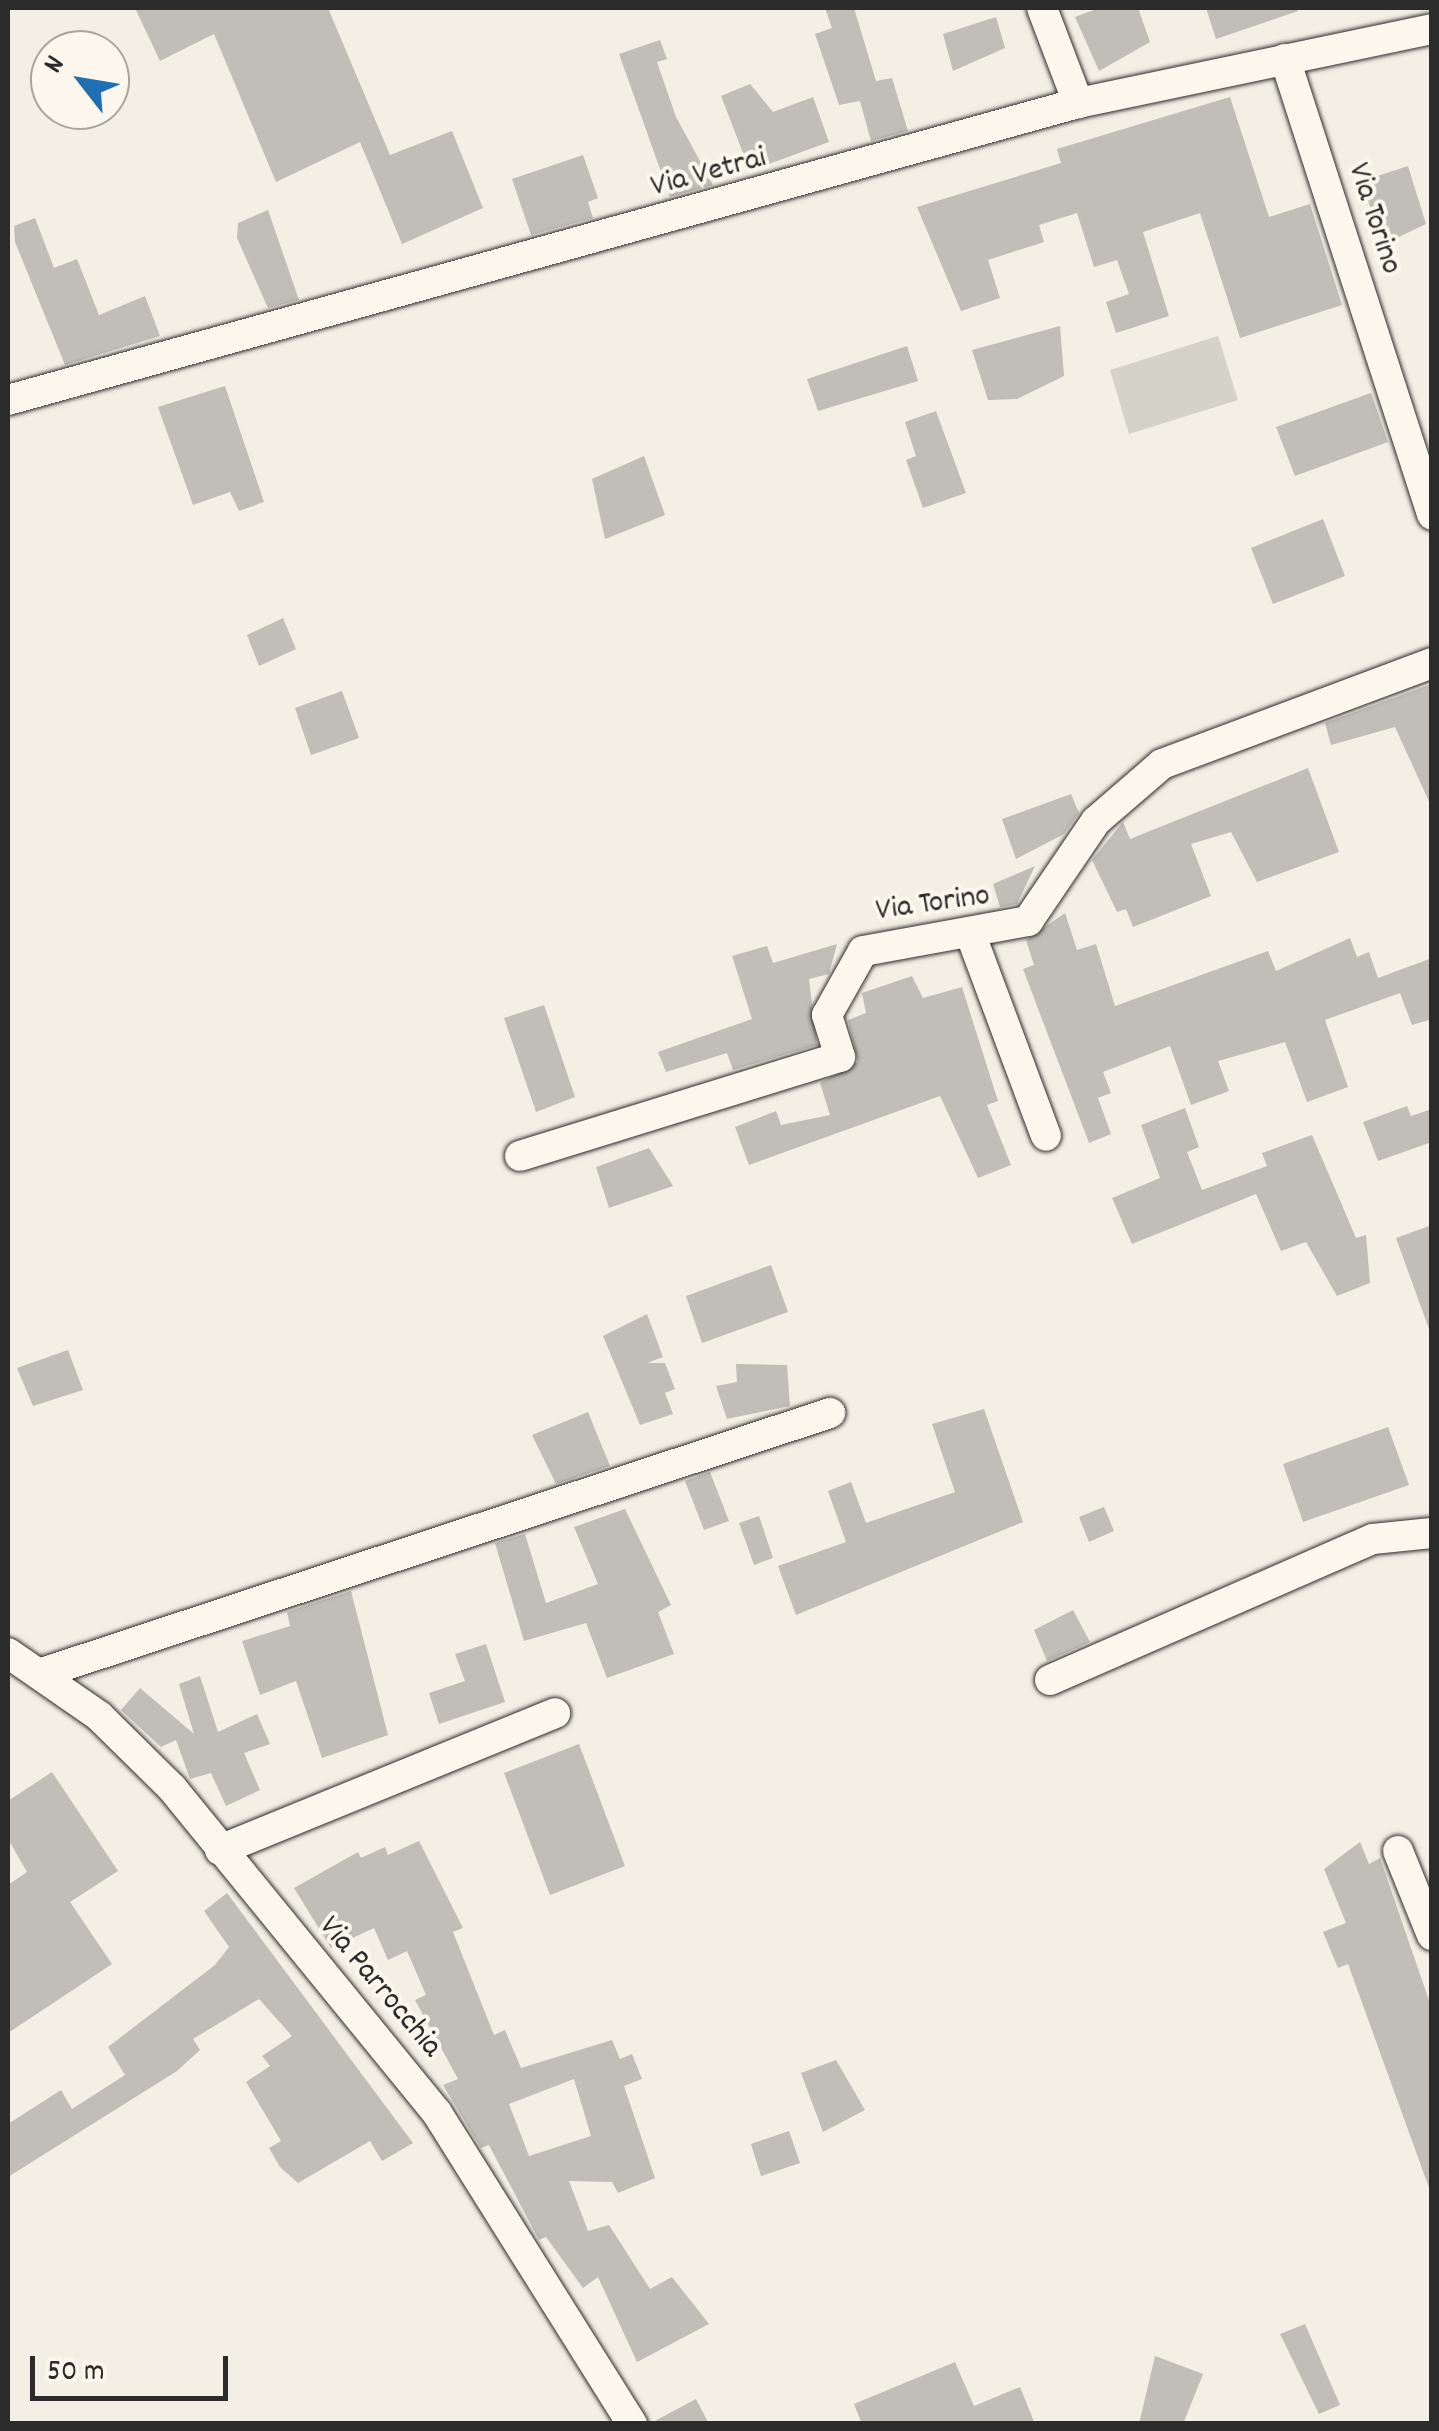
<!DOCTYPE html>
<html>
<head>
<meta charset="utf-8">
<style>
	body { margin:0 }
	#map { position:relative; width:1439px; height:2431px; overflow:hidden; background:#f3efe4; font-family:Dekko,sans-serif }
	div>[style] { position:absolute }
	.green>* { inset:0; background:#d5d2c9 }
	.building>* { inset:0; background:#c0beb6 }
	.roads { filter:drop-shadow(0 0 2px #2b2b2b) drop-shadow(0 0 2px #2b2b2b) }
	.minor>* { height:30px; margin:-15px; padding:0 15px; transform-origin:15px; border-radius:15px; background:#fbf7ec }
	span { translate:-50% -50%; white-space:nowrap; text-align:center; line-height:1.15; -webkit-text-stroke:8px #fbf7ec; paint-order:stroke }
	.street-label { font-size:32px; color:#2b2b2b }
	.frame { position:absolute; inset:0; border:10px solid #2b2b2b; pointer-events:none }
	.north { position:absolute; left:30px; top:30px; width:100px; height:100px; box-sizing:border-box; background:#fbf7ec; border:2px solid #a8a59f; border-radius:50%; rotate:301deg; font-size:28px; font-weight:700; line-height:40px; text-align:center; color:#2b2b2b }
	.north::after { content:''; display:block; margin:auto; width:35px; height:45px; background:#1f6fb2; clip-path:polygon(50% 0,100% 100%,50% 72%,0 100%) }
	.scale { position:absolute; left:30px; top:2356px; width:198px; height:45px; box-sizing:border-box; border:5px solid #2b2b2b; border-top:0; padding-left:12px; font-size:30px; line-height:35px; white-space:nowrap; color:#2b2b2b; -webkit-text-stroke:8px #fbf7ec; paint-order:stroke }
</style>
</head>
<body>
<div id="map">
	<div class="green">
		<i style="clip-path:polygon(1218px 336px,1238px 400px,1129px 434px,1110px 370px)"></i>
	</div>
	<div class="building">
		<i style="clip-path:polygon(135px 8px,328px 8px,390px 155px,452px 131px,483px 208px,402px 244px,360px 142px,276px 182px,214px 34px,160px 61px)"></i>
		<i style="clip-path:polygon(825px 8px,854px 8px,876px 81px,892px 78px,908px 131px,871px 141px,860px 101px,839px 105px,815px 34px,832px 28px)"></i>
		<i style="clip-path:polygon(1099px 8px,1138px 8px,1150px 42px,1099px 71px,1075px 17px)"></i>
		<i style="clip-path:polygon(1206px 8px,1297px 8px,1298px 11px,1216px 39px)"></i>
		<i style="clip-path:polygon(996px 17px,1005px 48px,953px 71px,943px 34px)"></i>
		<i style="clip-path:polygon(660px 40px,667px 59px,657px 62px,676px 117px,713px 185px,670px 197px,619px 54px)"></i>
		<i style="clip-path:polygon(750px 84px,773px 112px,813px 97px,829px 142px,750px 171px,721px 96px)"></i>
		<i style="clip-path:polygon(1230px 97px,1269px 217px,1310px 204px,1342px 305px,1240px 338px,1200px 213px,1143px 232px,1169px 316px,1116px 333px,1106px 302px,1129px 294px,1117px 260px,1094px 267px,1077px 213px,1039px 225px,1044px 242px,988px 260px,1000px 298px,961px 311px,917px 207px,1061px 163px,1057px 149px)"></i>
		<i style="clip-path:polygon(583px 155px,598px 198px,588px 202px,593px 218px,531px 235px,512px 179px)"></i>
		<i style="clip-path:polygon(1408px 166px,1426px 224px,1382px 245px,1362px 181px)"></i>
		<i style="clip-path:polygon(268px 210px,299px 300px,268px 308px,237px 238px,238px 223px)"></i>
		<i style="clip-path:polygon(35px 218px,54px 268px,77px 259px,99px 315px,145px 296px,160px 336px,65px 365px,15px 242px,14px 226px)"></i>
		<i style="clip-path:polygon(1060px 326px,1064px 376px,1017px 399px,988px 400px,972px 350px)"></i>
		<i style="clip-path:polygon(907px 346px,918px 381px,818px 411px,807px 379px)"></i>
		<i style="clip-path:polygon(225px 386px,264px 502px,239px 511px,230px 492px,193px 505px,158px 407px)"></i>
		<i style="clip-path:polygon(1371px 393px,1388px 442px,1295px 476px,1276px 427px)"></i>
		<i style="clip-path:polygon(936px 411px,966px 493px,923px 508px,906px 460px,916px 456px,905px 422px)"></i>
		<i style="clip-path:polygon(644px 456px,665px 515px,605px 539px,592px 479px)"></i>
		<i style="clip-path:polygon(1323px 519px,1345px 576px,1273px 604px,1251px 548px)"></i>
		<i style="clip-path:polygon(283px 618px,296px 649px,259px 666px,247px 635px)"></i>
		<i style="clip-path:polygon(1432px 684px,1432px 806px,1431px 806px,1395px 727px,1331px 745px,1325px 723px)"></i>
		<i style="clip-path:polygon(342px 691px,359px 738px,311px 755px,295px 708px)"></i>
		<i style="clip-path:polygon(1308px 768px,1339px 852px,1257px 882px,1231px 832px,1191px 844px,1211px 896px,1133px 927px,1126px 909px,1117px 912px,1092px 860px,1123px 822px,1130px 839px)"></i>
		<i style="clip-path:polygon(1071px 794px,1079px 813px,1064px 834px,1016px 859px,1002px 819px)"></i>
		<i style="clip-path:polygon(1035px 866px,1017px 904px,1000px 907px,993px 884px)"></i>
		<i style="clip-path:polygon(1065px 913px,1077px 950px,1096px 944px,1115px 1006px,1268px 951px,1276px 971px,1350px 938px,1357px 957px,1369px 952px,1378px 978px,1432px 958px,1432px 1019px,1412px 1025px,1400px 993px,1325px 1020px,1348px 1087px,1307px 1102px,1285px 1042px,1218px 1061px,1229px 1091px,1191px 1105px,1170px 1046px,1103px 1072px,1111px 1093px,1098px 1098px,1111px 1134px,1089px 1143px,1023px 969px,1034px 965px,1026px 940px)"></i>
		<i style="clip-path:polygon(837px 944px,829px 974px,809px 979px,817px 1045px,733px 1070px,727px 1053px,666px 1072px,658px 1052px,752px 1019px,732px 956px,767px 946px,773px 963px)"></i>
		<i style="clip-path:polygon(912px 976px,923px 998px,962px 987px,998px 1101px,987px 1105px,1011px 1165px,978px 1178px,940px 1096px,749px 1165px,735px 1127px,776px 1111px,781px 1125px,830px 1115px,820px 1083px,858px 1062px,848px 1020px,866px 1013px,862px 993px)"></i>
		<i style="clip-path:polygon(544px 1005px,575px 1097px,536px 1112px,504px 1018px)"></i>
		<i style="clip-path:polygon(1407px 1106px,1411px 1116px,1432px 1109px,1432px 1142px,1378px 1161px,1363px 1122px)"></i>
		<i style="clip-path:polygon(1185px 1108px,1199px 1147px,1187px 1152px,1202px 1190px,1267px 1166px,1262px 1153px,1312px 1135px,1356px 1238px,1366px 1235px,1370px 1283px,1337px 1296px,1306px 1242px,1281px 1251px,1256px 1194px,1132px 1244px,1112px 1198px,1160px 1178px,1141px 1125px)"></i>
		<i style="clip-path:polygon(649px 1148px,673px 1186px,609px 1208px,596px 1167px)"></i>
		<i style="clip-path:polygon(1432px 1225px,1432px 1329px,1429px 1329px,1396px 1238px)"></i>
		<i style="clip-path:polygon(771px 1265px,788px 1312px,702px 1343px,686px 1296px)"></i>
		<i style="clip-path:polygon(647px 1314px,663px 1357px,647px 1363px,665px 1363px,675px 1389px,665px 1393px,673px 1414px,640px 1425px,603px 1336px)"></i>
		<i style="clip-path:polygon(68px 1350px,83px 1390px,33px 1406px,17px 1368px)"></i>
		<i style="clip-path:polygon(736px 1364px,787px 1365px,790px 1406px,727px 1419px,716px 1386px,737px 1382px)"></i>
		<i style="clip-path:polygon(984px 1409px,1023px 1522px,796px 1615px,778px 1566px,846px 1542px,828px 1491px,851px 1482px,866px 1523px,955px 1492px,932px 1424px)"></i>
		<i style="clip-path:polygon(588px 1412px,610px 1466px,556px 1484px,532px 1435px)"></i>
		<i style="clip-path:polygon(1388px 1427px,1409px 1485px,1303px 1522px,1283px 1464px)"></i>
		<i style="clip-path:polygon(710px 1472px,729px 1521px,704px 1530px,685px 1481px)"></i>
		<i style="clip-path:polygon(1104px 1507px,1114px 1531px,1089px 1542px,1079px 1517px)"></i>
		<i style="clip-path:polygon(625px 1509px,671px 1605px,658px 1612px,674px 1654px,607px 1678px,586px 1623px,524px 1641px,495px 1543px,525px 1534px,546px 1603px,598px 1584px,574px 1527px)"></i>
		<i style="clip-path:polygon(759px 1516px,773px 1558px,754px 1565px,739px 1523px)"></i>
		<i style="clip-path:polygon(351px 1591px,388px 1735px,322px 1758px,296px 1681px,260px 1695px,242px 1641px,290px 1626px,287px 1612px)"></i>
		<i style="clip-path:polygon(1073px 1610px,1090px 1642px,1047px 1661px,1034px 1630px)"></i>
		<i style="clip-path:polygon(486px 1644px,505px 1702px,439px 1724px,429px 1693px,465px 1681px,455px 1654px)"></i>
		<i style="clip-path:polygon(200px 1676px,218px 1732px,257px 1714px,270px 1744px,244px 1753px,260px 1790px,226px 1806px,211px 1773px,190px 1779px,176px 1740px,161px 1747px,121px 1710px,140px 1688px,194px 1734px,179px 1684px)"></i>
		<i style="clip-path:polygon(579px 1744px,625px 1866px,550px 1895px,504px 1773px)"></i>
		<i style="clip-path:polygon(52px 1772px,118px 1871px,70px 1902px,112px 1964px,8px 2033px,8px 1885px,27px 1872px,8px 1839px,8px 1801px)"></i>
		<i style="clip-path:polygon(evenodd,419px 1841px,463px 1928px,453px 1932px,494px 2035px,505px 2030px,521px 2068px,612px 2040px,620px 2059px,632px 2054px,642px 2079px,624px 2086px,655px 2178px,618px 2193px,612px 2182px,569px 2181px,588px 2231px,609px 2225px,650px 2289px,672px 2277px,709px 2324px,637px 2362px,598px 2277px,583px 2288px,546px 2237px,539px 2240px,489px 2145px,481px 2148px,443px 2085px,458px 2079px,415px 2000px,426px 1995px,407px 1951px,388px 1960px,374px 1928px,331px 1948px,294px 1888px,358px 1852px,361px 1858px,385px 1847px,388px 1855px,419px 1841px,574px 2079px,591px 2136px,529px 2156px,509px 2104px,574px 2079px)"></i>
		<i style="clip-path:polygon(1360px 1842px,1369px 1864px,1380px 1858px,1432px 2009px,1432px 2196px,1348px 1964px,1338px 1968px,1323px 1932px,1346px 1923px,1324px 1869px)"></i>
		<i style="clip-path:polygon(227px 1893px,413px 2143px,382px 2161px,370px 2141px,298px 2183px,280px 2167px,269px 2148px,281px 2141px,246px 2082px,270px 2066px,262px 2056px,292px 2036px,259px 1999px,193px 2039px,200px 2050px,177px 2071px,8px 2177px,8px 2124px,61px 2090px,72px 2109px,125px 2075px,108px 2047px,215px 1965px,229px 1947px,204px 1911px)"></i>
		<i style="clip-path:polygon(836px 2060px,865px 2110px,823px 2132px,801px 2073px)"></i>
		<i style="clip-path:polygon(789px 2131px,800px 2163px,761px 2176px,751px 2144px)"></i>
		<i style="clip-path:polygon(1305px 2324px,1340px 2405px,1319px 2414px,1280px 2334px)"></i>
		<i style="clip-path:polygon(1155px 2356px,1203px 2374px,1183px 2424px,1139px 2424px)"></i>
		<i style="clip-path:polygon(955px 2362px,974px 2406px,1020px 2387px,1035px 2424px,862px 2424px,854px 2404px)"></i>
		<i style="clip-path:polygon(696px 2399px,709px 2424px,651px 2424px,651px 2423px)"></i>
	</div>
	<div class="roads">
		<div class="minor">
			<i style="left:1042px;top:8px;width:102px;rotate:69.2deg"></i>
			<i style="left:1285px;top:59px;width:479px;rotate:72.1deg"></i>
			<i style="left:8px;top:400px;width:1110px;rotate:-15.51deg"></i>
			<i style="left:1078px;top:103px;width:362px;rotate:-11.8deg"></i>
			<i style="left:972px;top:938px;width:211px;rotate:69.5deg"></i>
			<i style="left:520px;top:1156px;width:335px;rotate:-17.2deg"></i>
			<i style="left:840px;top:1057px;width:44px;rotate:-107.2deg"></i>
			<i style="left:827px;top:1015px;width:73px;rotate:-60.6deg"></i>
			<i style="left:863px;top:951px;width:168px;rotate:-10.3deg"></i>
			<i style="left:1028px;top:921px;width:121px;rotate:-55.8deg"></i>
			<i style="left:1096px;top:821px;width:87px;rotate:-40.8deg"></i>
			<i style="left:1162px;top:764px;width:288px;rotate:-20.5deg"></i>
			<i style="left:8px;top:1653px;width:111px;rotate:34.7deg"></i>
			<i style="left:99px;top:1716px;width:103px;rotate:44.6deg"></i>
			<i style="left:172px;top:1788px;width:419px;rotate:50.8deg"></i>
			<i style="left:437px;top:2113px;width:367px;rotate:57.9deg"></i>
			<i style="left:42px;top:1673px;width:830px;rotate:-18.26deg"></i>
			<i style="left:1050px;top:1680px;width:352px;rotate:-23.6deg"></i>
			<i style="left:1373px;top:1539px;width:59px;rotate:-5.8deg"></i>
			<i style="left:220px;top:1850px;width:362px;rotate:-22.2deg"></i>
			<i style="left:1398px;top:1851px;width:91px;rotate:68deg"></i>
		</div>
	</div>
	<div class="street-label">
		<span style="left:709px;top:174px;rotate:-15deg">Via Vetrai</span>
		<span style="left:1373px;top:219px;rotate:72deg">Via Torino</span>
		<span style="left:933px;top:905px;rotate:-8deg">Via Torino</span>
		<span style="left:379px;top:1988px;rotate:50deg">Via Parrocchia</span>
	</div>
	<div class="frame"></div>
	<div class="north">N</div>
	<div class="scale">50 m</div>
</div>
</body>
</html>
